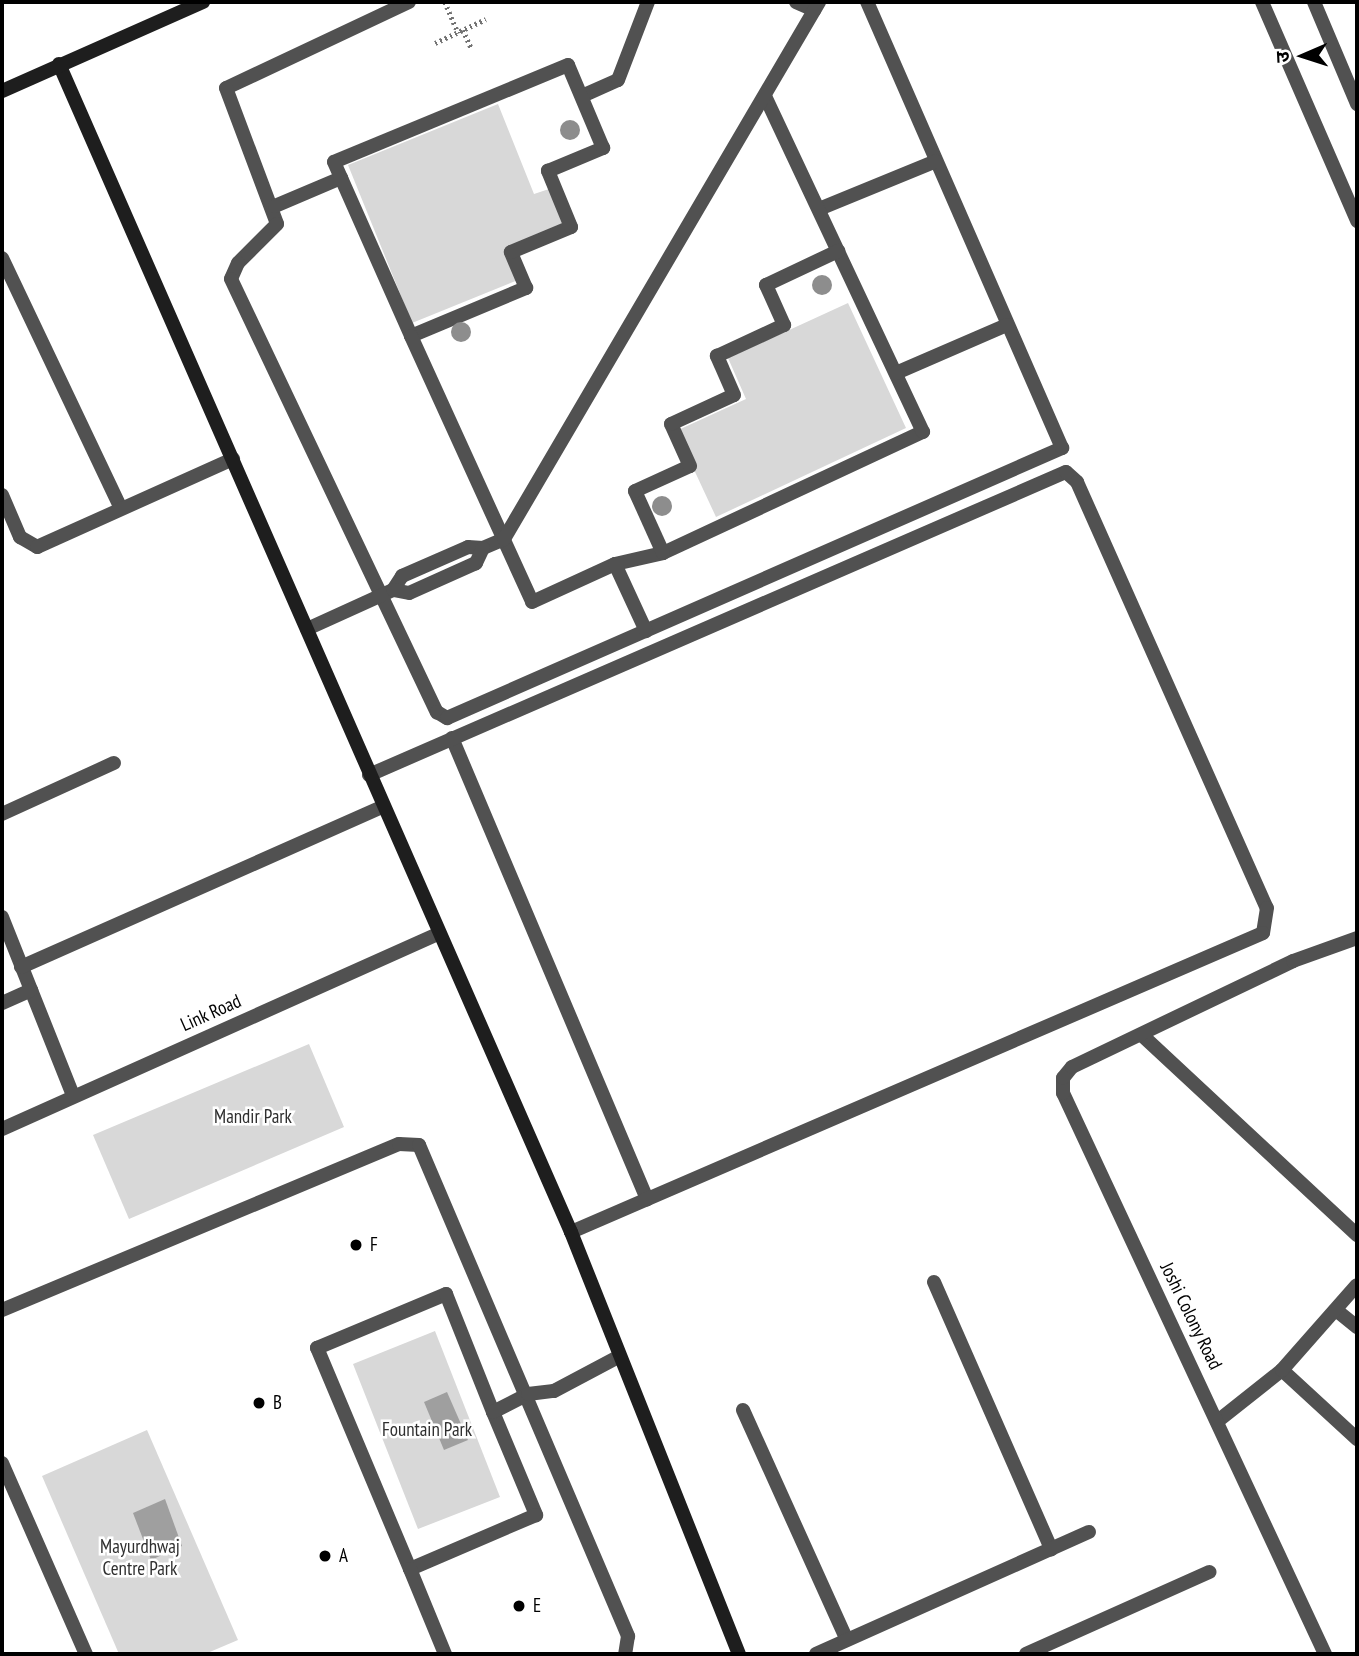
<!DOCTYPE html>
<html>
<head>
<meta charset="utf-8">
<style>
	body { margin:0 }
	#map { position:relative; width:1359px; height:1656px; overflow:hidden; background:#fff; font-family:"PT Sans Narrow","Noto Sans Devanagari",sans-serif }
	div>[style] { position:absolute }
	.green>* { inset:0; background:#d8d8d8 }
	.water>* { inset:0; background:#9f9f9f }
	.path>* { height:4.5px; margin-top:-2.25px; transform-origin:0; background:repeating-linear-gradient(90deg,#737373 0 2px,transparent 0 5.5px) }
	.lane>* { height:14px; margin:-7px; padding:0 7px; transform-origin:7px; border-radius:7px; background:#515151 }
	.street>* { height:14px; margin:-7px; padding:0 7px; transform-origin:7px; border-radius:7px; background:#515151 }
	.secondary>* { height:14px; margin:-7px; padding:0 7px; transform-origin:7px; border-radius:7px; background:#1e1e1e }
	.trees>* { width:20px; height:20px; margin:-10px; border-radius:50%; background:#8d8d8d }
	.dots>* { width:19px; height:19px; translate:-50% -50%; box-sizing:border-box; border:4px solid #fff; border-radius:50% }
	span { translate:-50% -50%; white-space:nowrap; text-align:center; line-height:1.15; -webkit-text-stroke:5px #fff; paint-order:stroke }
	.street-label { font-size:19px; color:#000 }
	.park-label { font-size:19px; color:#2f2f2f }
	.poi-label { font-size:19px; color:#000 }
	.left { translate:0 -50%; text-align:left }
	.frame { position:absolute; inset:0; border:4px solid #000; pointer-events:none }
	.north { position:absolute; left:1268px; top:21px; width:70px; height:70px; -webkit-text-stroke:5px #fff; paint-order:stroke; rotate:267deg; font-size:19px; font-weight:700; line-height:28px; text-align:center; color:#000 }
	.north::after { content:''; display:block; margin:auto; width:24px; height:32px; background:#000; clip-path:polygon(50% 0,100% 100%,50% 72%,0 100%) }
</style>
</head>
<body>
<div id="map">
	<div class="green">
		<i style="clip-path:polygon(498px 104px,534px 194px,549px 189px,563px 225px,505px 249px,518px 280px,412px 323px,348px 165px)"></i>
		<i style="clip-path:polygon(848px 303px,906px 428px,716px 517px,676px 431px,746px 399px,728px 358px)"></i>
		<i style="clip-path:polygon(309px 1044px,344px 1127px,129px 1219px,93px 1135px)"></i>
		<i style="clip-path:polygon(435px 1331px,500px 1497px,418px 1529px,353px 1364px)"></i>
		<i style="clip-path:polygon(147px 1430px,238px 1640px,205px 1654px,119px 1654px,42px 1476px)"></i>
	</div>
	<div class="water">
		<i style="clip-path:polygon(447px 1392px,468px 1440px,444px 1450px,424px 1402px)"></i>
		<i style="clip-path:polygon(165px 1499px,182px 1546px,151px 1560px,133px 1513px)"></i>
	</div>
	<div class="path">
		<i style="left:445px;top:2px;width:34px;rotate:67deg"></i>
		<i style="left:463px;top:30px;width:21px;rotate:65deg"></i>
		<i style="left:435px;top:43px;width:56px;rotate:-25.2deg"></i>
	</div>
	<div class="lane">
		<i style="left:409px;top:2px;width:202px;rotate:154.8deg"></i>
		<i style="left:226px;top:88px;width:145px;rotate:69.4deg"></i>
		<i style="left:277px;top:224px;width:55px;rotate:135deg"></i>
		<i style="left:238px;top:263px;width:17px;rotate:114deg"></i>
		<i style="left:231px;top:279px;width:480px;rotate:64.6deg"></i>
		<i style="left:437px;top:712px;width:12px;rotate:31deg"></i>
		<i style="left:447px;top:718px;width:672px;rotate:-23.7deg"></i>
		<i style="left:1062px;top:448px;width:487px;rotate:-113.6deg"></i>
		<i style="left:796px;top:2px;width:20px;rotate:24deg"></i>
		<i style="left:1314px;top:2px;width:111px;rotate:67.1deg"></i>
		<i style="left:582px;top:96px;width:39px;rotate:-24deg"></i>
		<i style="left:618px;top:80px;width:84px;rotate:-69deg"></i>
		<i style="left:275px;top:206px;width:72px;rotate:-23deg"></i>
		<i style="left:819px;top:209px;width:126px;rotate:-22.3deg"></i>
		<i style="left:411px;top:336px;width:125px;rotate:-22.7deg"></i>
		<i style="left:526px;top:288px;width:39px;rotate:-113deg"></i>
		<i style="left:511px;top:252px;width:65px;rotate:-22.6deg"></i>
		<i style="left:571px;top:227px;width:61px;rotate:-112.3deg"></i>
		<i style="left:548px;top:171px;width:60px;rotate:-22.7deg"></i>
		<i style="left:603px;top:148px;width:90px;rotate:-112.9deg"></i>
		<i style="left:568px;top:65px;width:253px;rotate:157.5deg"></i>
		<i style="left:334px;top:162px;width:190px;rotate:66.1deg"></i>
		<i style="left:411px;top:336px;width:292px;rotate:65.5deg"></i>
		<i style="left:532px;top:602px;width:91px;rotate:-24.6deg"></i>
		<i style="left:615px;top:564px;width:49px;rotate:-12.9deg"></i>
		<i style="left:663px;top:553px;width:287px;rotate:-25deg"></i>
		<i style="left:923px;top:432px;width:371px;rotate:-115.2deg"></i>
		<i style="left:896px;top:373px;width:121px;rotate:-23.4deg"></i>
		<i style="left:483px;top:548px;width:23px;rotate:-23deg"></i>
		<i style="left:504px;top:539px;width:623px;rotate:-59.6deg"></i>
		<i style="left:663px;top:553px;width:68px;rotate:-114.3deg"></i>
		<i style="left:635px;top:491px;width:60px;rotate:-24.4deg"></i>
		<i style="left:690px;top:466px;width:46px;rotate:-114.3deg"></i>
		<i style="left:671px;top:424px;width:69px;rotate:-24.7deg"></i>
		<i style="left:734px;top:395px;width:43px;rotate:-113.6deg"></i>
		<i style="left:717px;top:356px;width:74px;rotate:-24.8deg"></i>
		<i style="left:784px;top:325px;width:44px;rotate:-114.2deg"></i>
		<i style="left:766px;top:285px;width:80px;rotate:-25.3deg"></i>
		<i style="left:615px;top:564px;width:74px;rotate:65.2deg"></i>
		<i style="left:307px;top:629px;width:94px;rotate:-24.4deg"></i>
		<i style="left:393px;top:590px;width:17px;rotate:-57deg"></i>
		<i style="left:402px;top:576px;width:72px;rotate:-23.7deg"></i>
		<i style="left:468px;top:547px;width:15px;rotate:4deg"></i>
		<i style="left:483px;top:548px;width:17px;rotate:115deg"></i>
		<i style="left:476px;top:563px;width:73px;rotate:155.9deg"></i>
		<i style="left:409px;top:593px;width:16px;rotate:-169deg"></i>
	</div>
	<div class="street">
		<i style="left:1262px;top:2px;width:239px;rotate:66.5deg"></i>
		<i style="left:2px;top:258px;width:276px;rotate:64.6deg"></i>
		<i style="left:2px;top:495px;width:46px;rotate:66.8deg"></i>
		<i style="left:20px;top:537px;width:20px;rotate:30deg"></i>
		<i style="left:37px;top:547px;width:215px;rotate:-24.2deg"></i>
		<i style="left:452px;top:738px;width:501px;rotate:67.07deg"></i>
		<i style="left:369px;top:775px;width:760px;rotate:-23.5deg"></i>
		<i style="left:1066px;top:472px;width:15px;rotate:42deg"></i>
		<i style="left:1077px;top:482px;width:466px;rotate:66deg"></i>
		<i style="left:1267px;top:908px;width:25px;rotate:99deg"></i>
		<i style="left:1263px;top:933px;width:754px;rotate:156.63deg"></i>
		<i style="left:2px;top:814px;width:123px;rotate:-24.5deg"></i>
		<i style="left:2px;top:917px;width:192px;rotate:68.3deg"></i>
		<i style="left:21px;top:967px;width:395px;rotate:-23.9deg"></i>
		<i style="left:2px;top:1003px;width:32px;rotate:-24deg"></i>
		<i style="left:1144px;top:1037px;width:291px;rotate:42.9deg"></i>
		<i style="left:2px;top:1129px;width:477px;rotate:-24.1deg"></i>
		<i style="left:934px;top:1282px;width:292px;rotate:66.3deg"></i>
		<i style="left:2px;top:1310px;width:430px;rotate:-22.7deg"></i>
		<i style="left:399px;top:1144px;width:20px;rotate:3deg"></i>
		<i style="left:419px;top:1145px;width:534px;rotate:66.94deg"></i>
		<i style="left:628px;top:1636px;width:18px;rotate:99deg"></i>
		<i style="left:1336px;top:1310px;width:27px;rotate:39deg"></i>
		<i style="left:1282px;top:1370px;width:102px;rotate:42.6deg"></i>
		<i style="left:743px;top:1410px;width:252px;rotate:65.7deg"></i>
		<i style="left:493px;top:1412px;width:112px;rotate:67.3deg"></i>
		<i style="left:536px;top:1515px;width:137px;rotate:156.8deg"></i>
		<i style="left:410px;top:1569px;width:240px;rotate:-112.8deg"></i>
		<i style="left:317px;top:1348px;width:140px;rotate:-22.7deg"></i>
		<i style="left:446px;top:1294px;width:127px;rotate:68.3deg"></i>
		<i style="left:493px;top:1412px;width:39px;rotate:-27deg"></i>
		<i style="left:528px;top:1394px;width:26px;rotate:-7deg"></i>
		<i style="left:554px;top:1391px;width:72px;rotate:-28deg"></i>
		<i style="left:1219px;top:1420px;width:80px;rotate:-38.4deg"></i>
		<i style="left:1282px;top:1370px;width:113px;rotate:-48.6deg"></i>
		<i style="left:2px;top:1463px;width:209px;rotate:66.3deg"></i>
		<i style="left:410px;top:1569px;width:92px;rotate:67.6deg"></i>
		<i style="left:816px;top:1654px;width:299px;rotate:-24.1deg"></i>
		<i style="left:1026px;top:1654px;width:201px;rotate:-24.1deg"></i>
		<i style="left:1325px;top:1654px;width:619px;rotate:-115.03deg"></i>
		<i style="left:1063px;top:1093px;width:15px;rotate:-90deg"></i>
		<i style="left:1063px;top:1078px;width:14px;rotate:-51deg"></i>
		<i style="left:1072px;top:1067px;width:245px;rotate:-25.6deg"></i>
		<i style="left:1293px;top:961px;width:68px;rotate:-19.8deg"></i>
	</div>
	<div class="secondary">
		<i style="left:59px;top:64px;width:1275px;rotate:66.33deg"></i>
		<i style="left:571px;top:1232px;width:454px;rotate:68.3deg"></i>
		<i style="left:2px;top:91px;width:220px;rotate:-23.9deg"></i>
	</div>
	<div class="trees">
		<i style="left:570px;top:130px"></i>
		<i style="left:822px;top:285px"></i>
		<i style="left:461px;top:332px"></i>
		<i style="left:662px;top:506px"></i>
	</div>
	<div class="dots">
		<i style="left:356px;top:1245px;background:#000"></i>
		<i style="left:259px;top:1403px;background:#000"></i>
		<i style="left:325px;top:1556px;background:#000"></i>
		<i style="left:519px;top:1606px;background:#000"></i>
	</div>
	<div class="street-label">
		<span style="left:211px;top:1013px;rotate:-24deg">Link Road</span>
		<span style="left:1191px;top:1316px;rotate:64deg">Joshi Colony Road</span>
	</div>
	<div class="park-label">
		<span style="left:253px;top:1117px">Mandir Park</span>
		<span style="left:427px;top:1430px">Fountain Park</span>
		<span style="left:140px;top:1558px">Mayurdhwaj<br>Centre Park</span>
	</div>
	<div class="poi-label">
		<span class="left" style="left:370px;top:1245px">F</span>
		<span class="left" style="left:273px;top:1403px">B</span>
		<span class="left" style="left:339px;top:1556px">A</span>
		<span class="left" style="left:533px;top:1606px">E</span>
	</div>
	<div class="frame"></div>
	<div class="north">उ</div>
</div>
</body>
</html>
